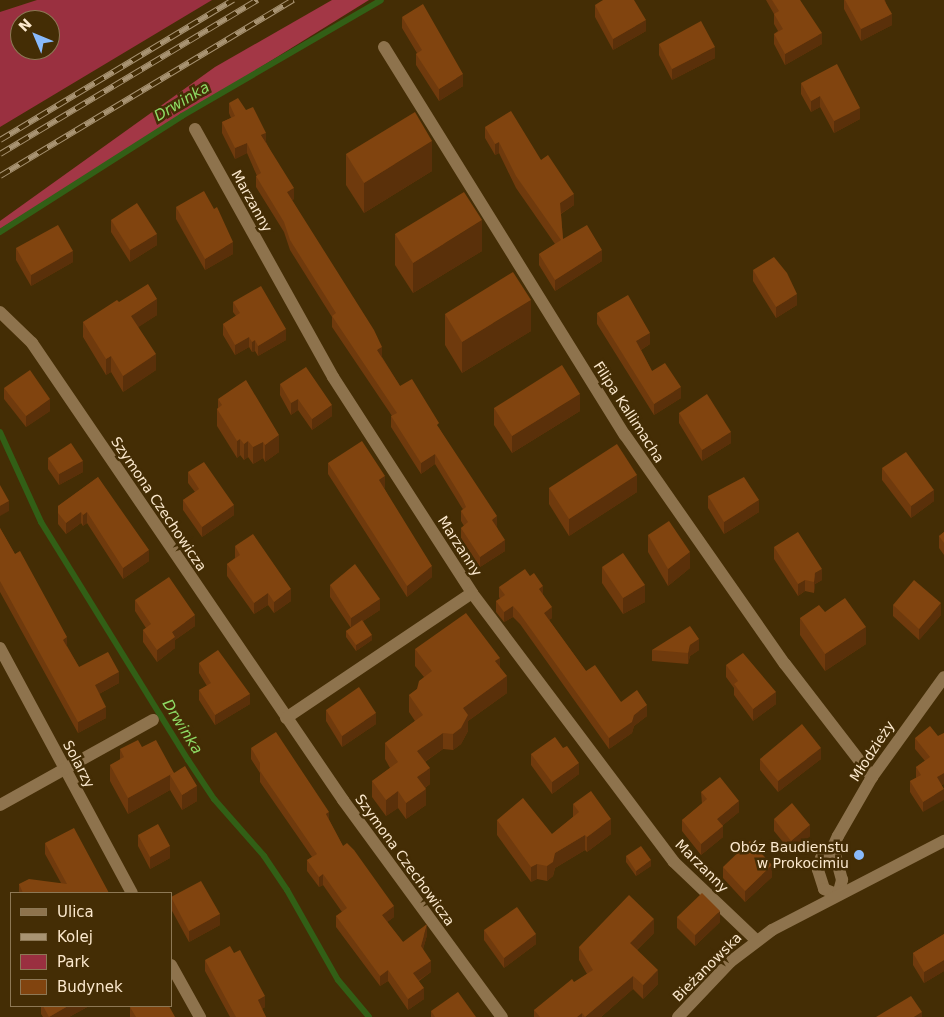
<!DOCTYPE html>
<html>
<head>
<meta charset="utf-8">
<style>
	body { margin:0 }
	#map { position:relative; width:944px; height:1017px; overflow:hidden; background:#442d05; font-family:"DejaVu Sans",sans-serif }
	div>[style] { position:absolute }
	.green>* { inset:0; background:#9a3040 }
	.forest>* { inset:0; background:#a33746 }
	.stream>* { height:6px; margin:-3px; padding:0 3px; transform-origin:3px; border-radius:3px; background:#325f16 }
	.minor>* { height:12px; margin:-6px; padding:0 6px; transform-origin:6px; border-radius:6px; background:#8e734d }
	.rail>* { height:5.5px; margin-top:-2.75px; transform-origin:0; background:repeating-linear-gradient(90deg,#442d05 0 11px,#a89372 0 22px); box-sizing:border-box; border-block:1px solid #a89372 }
	.wall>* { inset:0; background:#6f3a0d }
	.shaded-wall>* { inset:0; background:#5a300a }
	.building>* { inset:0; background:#81440f }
	.dots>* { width:14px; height:14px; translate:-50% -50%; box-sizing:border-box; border:2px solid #442d05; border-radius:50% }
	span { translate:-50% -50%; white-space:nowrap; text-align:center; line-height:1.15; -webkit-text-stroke:5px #442d05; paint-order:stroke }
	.street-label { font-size:14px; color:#fbe8cd }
	.poi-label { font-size:14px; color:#fbe8cd }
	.right { translate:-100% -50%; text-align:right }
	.water-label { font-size:15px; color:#8edc65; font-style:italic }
	.legend { position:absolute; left:10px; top:892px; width:162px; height:115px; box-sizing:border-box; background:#442d05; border:1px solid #8d7855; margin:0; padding:6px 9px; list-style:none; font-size:15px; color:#fbe8cd }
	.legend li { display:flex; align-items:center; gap:10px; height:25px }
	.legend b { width:25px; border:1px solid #8d7855 }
	.north { position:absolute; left:10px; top:10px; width:50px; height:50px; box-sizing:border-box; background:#442d05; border:1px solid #8d7855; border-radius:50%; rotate:315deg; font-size:14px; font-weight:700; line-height:20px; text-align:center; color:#fbe8cd }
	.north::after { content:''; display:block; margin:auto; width:18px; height:22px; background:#89bafc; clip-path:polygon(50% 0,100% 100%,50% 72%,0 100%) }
</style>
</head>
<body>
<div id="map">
	<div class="green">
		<i style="clip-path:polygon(evenodd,37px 0,212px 0,0 127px,0 12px,37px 0,20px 20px,50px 20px,50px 50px,20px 50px,20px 20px)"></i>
	</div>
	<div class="forest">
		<i style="clip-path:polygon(332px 0,369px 0,0 229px,0 221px,215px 67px)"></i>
	</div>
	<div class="stream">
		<i style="left:0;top:232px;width:216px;rotate:-32.5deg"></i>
		<i style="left:182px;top:116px;width:230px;rotate:-30.2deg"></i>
		<i style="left:0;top:432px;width:99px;rotate:65.5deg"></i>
		<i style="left:41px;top:522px;width:280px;rotate:58.3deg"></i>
		<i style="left:188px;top:760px;width:47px;rotate:56.3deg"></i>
		<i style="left:214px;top:799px;width:76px;rotate:48.7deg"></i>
		<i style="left:264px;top:856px;width:41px;rotate:55.9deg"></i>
		<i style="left:287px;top:890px;width:103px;rotate:60.5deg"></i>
		<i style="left:338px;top:980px;width:48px;rotate:50deg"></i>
	</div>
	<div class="minor">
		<i style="left:384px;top:47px;width:457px;rotate:58.2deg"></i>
		<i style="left:625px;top:435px;width:279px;rotate:55.1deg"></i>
		<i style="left:785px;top:664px;width:143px;rotate:52.4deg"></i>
		<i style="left:195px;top:129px;width:284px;rotate:60.9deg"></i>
		<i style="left:333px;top:377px;width:257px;rotate:57.2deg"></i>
		<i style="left:472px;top:593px;width:336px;rotate:53.1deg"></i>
		<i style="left:674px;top:862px;width:113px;rotate:43.6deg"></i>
		<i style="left:0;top:312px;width:45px;rotate:44.1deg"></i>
		<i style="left:32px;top:343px;width:553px;rotate:55.76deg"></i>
		<i style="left:343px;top:800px;width:269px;rotate:53.8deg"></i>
		<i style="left:0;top:648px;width:278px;rotate:61.7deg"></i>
		<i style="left:286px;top:718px;width:224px;rotate:-33.9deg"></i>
		<i style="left:0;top:805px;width:175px;rotate:-29.1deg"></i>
		<i style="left:833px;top:847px;width:16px;rotate:137deg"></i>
		<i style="left:821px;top:858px;width:12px;rotate:104deg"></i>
		<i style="left:818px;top:870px;width:20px;rotate:72deg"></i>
		<i style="left:824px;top:889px;width:15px;rotate:23deg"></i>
		<i style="left:838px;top:895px;width:16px;rotate:-75deg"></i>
		<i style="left:842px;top:880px;width:34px;rotate:-105deg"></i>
		<i style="left:833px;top:847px;width:12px;rotate:-66deg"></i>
		<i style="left:838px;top:836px;width:68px;rotate:-60deg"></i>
		<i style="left:872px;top:777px;width:123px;rotate:-54.2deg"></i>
		<i style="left:171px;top:965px;width:60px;rotate:60.9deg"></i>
		<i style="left:678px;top:1017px;width:76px;rotate:-46.6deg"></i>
		<i style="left:730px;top:962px;width:53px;rotate:-37.3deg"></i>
		<i style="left:772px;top:930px;width:194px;rotate:-27.4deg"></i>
	</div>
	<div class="rail">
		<i style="left:0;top:140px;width:272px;rotate:-31deg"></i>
		<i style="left:0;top:154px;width:300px;rotate:-30.9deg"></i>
		<i style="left:0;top:176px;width:342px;rotate:-31deg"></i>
	</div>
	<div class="wall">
		<i style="clip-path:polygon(766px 0,800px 0,822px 44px,785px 65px,774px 44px,774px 34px,778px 31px,774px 24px,774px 14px)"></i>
		<i style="clip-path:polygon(844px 0,885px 0,892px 25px,861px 41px,844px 9px)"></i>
		<i style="clip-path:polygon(595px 5px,646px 31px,613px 50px,595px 17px)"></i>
		<i style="clip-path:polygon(402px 17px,463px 86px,439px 101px,416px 65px,416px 54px,417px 53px,402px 28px)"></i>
		<i style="clip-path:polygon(659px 44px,715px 58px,672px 80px,659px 55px)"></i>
		<i style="clip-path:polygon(801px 83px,860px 119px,834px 133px,820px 107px,811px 112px,801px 94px)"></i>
		<i style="clip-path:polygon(229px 103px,266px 142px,294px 199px,292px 200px,382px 357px,400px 386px,439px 428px,497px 527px,505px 551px,480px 567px,461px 538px,461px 528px,464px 526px,461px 521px,461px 511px,463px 509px,462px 508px,435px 464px,421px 474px,391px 427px,391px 416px,392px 416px,332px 327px,332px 317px,290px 250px,284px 232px,256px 187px,256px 176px,257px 176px,247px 153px,235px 159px,222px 133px,222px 122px,231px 118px,229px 113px)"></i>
		<i style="clip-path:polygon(485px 127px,541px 160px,574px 205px,561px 214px,563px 239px,602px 261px,555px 291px,539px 265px,539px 254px,555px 244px,516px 188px,499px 153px,495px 155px,485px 138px)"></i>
		<i style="clip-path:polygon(346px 154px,432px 171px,364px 213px,346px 185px)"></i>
		<i style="clip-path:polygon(176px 207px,233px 254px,205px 270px,176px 219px)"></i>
		<i style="clip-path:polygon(111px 220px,157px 245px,130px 262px,111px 232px)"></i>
		<i style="clip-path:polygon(395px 234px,482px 251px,413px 293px,395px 265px)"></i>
		<i style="clip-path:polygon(16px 248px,73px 262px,31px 286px,16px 260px)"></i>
		<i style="clip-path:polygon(753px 270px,797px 305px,776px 318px,753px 281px)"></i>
		<i style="clip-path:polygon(119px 302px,157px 315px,138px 327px,156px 370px,123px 392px,111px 372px,106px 375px,83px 337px,83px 322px)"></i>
		<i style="clip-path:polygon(233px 302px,286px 340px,258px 356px,255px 351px,252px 352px,249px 347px,235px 355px,223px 335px,223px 324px,236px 316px,233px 312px)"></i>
		<i style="clip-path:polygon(597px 313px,650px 344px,641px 350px,652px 371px,681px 398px,654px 415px,597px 324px)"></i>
		<i style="clip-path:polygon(445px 314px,531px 331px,462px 373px,445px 345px)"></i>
		<i style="clip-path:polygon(280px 384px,332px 416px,312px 430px,298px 410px,291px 415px,280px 395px)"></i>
		<i style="clip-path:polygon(4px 388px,50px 411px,26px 427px,4px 399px)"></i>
		<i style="clip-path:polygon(218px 399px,279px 452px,265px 462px,263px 458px,253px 464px,248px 457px,244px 460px,240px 455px,237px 458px,217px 426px,217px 409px,218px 408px)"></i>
		<i style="clip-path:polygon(494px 408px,580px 411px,512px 453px,494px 425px)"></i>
		<i style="clip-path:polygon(679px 413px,731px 443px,702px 461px,679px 423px)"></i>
		<i style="clip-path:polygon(48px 458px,83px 472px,59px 485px,48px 469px)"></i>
		<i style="clip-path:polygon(328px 463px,385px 487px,384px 488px,432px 577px,407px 597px,328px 474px)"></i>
		<i style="clip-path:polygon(882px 468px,934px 501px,911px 518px,882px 480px)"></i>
		<i style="clip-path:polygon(188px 472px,234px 515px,202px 537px,183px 510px,183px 500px,195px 492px,188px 483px)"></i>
		<i style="clip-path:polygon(98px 477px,149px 561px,123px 579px,87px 523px,83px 526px,81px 523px,66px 534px,58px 524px,58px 506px)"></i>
		<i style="clip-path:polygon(549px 488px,637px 492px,569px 536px,549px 504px)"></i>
		<i style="clip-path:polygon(708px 496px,759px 512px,724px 534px,708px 508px)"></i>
		<i style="clip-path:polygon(0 528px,79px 667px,119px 683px,99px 694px,106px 718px,78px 733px,0 592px)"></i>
		<i style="clip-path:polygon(944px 532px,944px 555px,939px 548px,939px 536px)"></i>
		<i style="clip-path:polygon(648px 535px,690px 568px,668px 586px,648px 552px)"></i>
		<i style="clip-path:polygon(235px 546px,291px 601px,274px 613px,268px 605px,254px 614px,227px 576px,227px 564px,235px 558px)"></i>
		<i style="clip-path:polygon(774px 547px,822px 580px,815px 584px,814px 593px,805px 591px,798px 596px,774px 559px)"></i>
		<i style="clip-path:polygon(602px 567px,645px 602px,623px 614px,602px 583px)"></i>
		<i style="clip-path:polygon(330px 585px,380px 610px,363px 621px,372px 640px,356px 651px,346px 637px,346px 631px,351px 628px,330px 597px)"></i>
		<i style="clip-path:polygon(499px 587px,543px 595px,552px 618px,549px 620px,586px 671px,621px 702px,647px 716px,634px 726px,632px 733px,609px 749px,520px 624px,513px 617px,504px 622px,496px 612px,496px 601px,500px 599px,499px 597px)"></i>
		<i style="clip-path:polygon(135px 600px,195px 626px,175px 640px,175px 648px,157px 662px,143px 642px,143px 630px,146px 628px,135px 611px)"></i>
		<i style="clip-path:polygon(893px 605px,941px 615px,919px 640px,893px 616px)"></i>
		<i style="clip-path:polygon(825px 612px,866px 644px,825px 671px,800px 635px,800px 618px)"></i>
		<i style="clip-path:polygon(415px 649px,500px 668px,507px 693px,468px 721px,468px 731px,461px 744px,453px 750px,443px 749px,425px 762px,430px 784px,425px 788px,426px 805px,406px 819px,398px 808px,386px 816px,372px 797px,372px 781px,390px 768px,385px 759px,385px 743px,415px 721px,409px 712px,409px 695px,417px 689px,424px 677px,415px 666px)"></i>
		<i style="clip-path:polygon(652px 650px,699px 650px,690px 656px,688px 664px,652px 661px)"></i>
		<i style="clip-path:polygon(199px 663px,250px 704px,215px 725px,199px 700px,199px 690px,207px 686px,199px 673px)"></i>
		<i style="clip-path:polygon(726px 665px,776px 704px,753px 721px,734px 695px,734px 688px,726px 677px)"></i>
		<i style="clip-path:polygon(326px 710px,376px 724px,342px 747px,326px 721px)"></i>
		<i style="clip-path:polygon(944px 733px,944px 784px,942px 785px,923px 812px,910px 792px,910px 781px,916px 778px,916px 767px,925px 761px,915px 749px,915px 738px,938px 736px)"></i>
		<i style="clip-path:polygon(142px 747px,174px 773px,197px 801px,182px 810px,170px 790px,128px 814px,110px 781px,110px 765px,120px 760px,120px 749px)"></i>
		<i style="clip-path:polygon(251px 748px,329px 820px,343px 846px,394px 917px,387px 922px,403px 942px,427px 935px,423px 949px,431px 972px,419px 981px,424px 999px,408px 1010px,388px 981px,380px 986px,336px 927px,336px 916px,342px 912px,323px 885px,319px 887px,307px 871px,307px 860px,312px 857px,260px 782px,260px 773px,251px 759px)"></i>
		<i style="clip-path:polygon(563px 748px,579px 774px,552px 794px,531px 765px,531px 754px)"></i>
		<i style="clip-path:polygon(760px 759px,821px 759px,778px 792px,760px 770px)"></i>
		<i style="clip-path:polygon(701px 792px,739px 812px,723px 825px,723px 837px,701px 855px,682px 831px,682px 820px,702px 804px)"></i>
		<i style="clip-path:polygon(573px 804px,611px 834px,587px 852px,585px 850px,555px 868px,553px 876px,547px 881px,537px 879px,531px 882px,497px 835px,497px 820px,552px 834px,573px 817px)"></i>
		<i style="clip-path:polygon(774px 819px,810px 836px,791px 852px,774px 831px)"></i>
		<i style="clip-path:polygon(138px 835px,170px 858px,150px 869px,138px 846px)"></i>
		<i style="clip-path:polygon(45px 843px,109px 893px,19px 893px,19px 884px,61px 883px,45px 854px)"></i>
		<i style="clip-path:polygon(626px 856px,651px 866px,636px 876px,626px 862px)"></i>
		<i style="clip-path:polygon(723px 867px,772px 877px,745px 902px,723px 878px)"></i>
		<i style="clip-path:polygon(171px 897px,220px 925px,189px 942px,171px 909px)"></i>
		<i style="clip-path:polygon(677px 917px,720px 922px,695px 946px,677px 928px)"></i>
		<i style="clip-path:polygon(484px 930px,536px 944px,504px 968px,484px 940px)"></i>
		<i style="clip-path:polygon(654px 933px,637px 950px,658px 984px,643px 999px,633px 989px,601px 1017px,534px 1017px,534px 1010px,587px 974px,579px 960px,579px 947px)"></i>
		<i style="clip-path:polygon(944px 934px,944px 971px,924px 983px,913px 965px,913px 953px)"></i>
		<i style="clip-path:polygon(205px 960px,265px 1007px,262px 1009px,266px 1017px,230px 1017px,205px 971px)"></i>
		<i style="clip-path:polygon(41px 1006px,89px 1006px,69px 1017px,43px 1017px,41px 1014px)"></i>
		<i style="clip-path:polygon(130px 1007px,175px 1017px,130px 1017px)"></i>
		<i style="clip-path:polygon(431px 1011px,476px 1017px,431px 1017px)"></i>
	</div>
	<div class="shaded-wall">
		<i style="clip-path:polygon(892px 14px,892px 25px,861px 41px,861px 29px)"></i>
		<i style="clip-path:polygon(646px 20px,646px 31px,613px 50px,613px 39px)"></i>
		<i style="clip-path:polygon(822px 33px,822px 44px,785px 65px,785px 54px)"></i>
		<i style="clip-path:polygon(715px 47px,715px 58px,672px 80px,672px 69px)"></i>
		<i style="clip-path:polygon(463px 74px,463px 86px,439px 101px,439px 89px)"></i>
		<i style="clip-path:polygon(820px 96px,820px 107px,811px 112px,811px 101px)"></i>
		<i style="clip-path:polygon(860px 108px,860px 119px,834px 133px,834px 121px)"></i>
		<i style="clip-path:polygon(266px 133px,266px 144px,261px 135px)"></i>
		<i style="clip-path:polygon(432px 141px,432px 171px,364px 213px,364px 183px)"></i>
		<i style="clip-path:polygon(499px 142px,499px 153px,495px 155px,495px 144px)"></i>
		<i style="clip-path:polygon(247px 143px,247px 153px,235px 159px,235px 148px)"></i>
		<i style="clip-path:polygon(294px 188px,294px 199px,287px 203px,287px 192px)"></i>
		<i style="clip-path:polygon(574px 194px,574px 205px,560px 214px,560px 203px)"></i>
		<i style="clip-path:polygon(482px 220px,482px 251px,413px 293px,413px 263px)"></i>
		<i style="clip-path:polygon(157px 234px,157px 245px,130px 262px,130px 250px)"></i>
		<i style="clip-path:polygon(233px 242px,233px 254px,205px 270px,205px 259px)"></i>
		<i style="clip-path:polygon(602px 250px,602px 261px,555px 291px,555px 280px)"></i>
		<i style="clip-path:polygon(73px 251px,73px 262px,31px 286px,31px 275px)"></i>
		<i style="clip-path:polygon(797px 294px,797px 305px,776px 318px,776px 307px)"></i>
		<i style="clip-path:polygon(157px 299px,157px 315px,131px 332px,131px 316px)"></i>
		<i style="clip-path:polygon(531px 300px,531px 331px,462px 373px,462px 342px)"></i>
		<i style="clip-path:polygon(286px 329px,286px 340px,258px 356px,258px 346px)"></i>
		<i style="clip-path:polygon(650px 333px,650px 344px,636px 353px,636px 341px)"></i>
		<i style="clip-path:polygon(249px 337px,249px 347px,235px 355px,235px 345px)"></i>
		<i style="clip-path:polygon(255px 340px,255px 351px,252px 352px,252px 342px)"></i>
		<i style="clip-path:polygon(382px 347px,382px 357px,377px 361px,377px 350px)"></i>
		<i style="clip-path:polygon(156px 354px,156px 370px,123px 392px,123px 376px)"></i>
		<i style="clip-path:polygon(111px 356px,111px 372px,106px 375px,106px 359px)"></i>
		<i style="clip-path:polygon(681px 387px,681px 398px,654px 415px,654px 404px)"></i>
		<i style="clip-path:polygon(580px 394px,580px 411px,512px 453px,512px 436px)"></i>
		<i style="clip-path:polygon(50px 399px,50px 411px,26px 427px,26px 416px)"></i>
		<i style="clip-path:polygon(298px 399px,298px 410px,291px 415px,291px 403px)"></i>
		<i style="clip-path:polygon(332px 405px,332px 416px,312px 430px,312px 419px)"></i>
		<i style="clip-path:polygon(731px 432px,731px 443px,702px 461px,702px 450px)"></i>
		<i style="clip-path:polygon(279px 435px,279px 452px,265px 462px,265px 445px)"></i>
		<i style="clip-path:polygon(240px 439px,240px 455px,237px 458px,237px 441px)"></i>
		<i style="clip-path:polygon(248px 441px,248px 457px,244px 460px,244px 444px)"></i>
		<i style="clip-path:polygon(263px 442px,263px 458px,253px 464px,253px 447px)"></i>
		<i style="clip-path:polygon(435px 454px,435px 464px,421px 474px,421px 463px)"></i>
		<i style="clip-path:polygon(83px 461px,83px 472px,59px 485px,59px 474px)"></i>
		<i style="clip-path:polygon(637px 475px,637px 492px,569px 536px,569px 519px)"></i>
		<i style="clip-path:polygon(385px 476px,385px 487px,379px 491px,379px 480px)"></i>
		<i style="clip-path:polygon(934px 490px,934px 501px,911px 518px,911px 506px)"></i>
		<i style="clip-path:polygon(759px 500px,759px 512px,724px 534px,724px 522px)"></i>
		<i style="clip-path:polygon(9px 501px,9px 511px,0 516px,0 506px)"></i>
		<i style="clip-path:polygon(234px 505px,234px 515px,202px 537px,202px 527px)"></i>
		<i style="clip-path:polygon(81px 512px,81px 523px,66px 534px,66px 523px)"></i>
		<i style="clip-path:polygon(87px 512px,87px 523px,83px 526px,83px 515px)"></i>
		<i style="clip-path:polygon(497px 516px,497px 527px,492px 530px,492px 520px)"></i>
		<i style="clip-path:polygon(505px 540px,505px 551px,480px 567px,480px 557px)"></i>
		<i style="clip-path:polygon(149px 550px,149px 561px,123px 579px,123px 568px)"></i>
		<i style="clip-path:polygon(690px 552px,690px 568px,668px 586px,668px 569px)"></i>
		<i style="clip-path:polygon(432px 566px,432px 577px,407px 597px,407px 586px)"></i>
		<i style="clip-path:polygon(822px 569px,822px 580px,815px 584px,814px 593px,814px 582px,815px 573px)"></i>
		<i style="clip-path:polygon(805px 580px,805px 591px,798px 596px,798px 584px)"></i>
		<i style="clip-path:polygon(645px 585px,645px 602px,623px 614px,623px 598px)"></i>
		<i style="clip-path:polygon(543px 586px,543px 597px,539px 589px)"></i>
		<i style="clip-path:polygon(291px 589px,291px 601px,274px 613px,274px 602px)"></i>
		<i style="clip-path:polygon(268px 593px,268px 605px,254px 614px,254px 603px)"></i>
		<i style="clip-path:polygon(380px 599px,380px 610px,351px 629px,351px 618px)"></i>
		<i style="clip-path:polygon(941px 603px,941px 615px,919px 640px,919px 629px)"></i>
		<i style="clip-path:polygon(513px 606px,513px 617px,504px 622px,504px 612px)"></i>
		<i style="clip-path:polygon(552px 607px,552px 618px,544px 623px,544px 613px)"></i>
		<i style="clip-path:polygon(195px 615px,195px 626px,175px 640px,175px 648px,157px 662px,157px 650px,172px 632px)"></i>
		<i style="clip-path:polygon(866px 627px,866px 644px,825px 671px,825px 654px)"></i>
		<i style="clip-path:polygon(372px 635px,372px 640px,356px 651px,356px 645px)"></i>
		<i style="clip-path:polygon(67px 637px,67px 648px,63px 640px)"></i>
		<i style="clip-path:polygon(699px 639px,699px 650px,690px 656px,688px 664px,688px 653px,690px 645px)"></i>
		<i style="clip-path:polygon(500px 658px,500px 674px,495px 661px)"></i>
		<i style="clip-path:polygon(119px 672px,119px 683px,95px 696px,95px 685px)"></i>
		<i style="clip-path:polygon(507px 676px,507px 693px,468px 721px,468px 731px,461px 744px,453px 750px,453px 734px,463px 708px)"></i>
		<i style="clip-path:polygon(776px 692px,776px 704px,753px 721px,753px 709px)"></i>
		<i style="clip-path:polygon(250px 694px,250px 704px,215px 725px,215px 715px)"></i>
		<i style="clip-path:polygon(647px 705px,647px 716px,634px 726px,632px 733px,609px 749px,609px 738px,634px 715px)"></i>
		<i style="clip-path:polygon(106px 707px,106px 718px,78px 733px,78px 722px)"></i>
		<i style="clip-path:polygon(376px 713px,376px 724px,342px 747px,342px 736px)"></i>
		<i style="clip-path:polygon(443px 733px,443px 749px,417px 767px,417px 751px)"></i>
		<i style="clip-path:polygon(821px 748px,821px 759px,778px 792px,778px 781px)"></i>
		<i style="clip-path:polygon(579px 763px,579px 774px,552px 794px,552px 782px)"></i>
		<i style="clip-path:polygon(430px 768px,430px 784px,417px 793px,417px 777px)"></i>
		<i style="clip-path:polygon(944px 773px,944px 784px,937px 788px,937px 777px)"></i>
		<i style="clip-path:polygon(170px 775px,170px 790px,128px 814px,128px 798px)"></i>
		<i style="clip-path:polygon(197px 786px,197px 801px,182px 810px,182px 795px)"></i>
		<i style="clip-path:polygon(426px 789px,426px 805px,406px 819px,406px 803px)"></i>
		<i style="clip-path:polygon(944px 789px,944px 800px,923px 812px,923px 802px)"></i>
		<i style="clip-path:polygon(398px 791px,398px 808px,386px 816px,386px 800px)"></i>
		<i style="clip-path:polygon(739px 801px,739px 812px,717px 830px,717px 819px)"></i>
		<i style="clip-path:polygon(329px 812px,329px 822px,326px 814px)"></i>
		<i style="clip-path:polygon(611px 819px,611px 834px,587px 852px,587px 837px)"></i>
		<i style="clip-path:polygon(810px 825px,810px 836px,791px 852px,791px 841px)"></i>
		<i style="clip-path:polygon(723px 826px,723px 837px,701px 855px,701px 844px)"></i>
		<i style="clip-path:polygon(585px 835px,585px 850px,555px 868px,553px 876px,547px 881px,547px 866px,555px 853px)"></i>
		<i style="clip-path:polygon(170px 846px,170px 858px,150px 869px,150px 857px)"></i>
		<i style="clip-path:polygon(651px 860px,651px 866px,636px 876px,636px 871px)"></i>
		<i style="clip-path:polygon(537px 864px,537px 879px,531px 882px,531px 867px)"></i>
		<i style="clip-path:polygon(772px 865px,772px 877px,745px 902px,745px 891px)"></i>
		<i style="clip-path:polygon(323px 874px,323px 885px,319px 887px,319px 877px)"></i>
		<i style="clip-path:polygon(394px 906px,394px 917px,382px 926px,382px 915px)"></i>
		<i style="clip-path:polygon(720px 911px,720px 922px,695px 946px,695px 935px)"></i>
		<i style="clip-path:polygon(220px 914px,220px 925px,189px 942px,189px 931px)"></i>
		<i style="clip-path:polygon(654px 919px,654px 933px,630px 956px,630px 943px)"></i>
		<i style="clip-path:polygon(427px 924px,427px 935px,421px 957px,421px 946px)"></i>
		<i style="clip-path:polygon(536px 934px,536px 944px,504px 968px,504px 958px)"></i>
		<i style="clip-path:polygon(944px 960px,944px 971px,924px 983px,924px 972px)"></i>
		<i style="clip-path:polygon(431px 961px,431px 972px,413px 984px,413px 973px)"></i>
		<i style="clip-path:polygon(388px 970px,388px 981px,380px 986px,380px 976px)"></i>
		<i style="clip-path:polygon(658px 970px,658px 984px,643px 999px,643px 985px)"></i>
		<i style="clip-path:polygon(633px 976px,633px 989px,601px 1017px,585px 1017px)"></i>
		<i style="clip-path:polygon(424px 988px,424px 999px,408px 1010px,408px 999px)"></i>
		<i style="clip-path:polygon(265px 996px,265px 1007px,258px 1011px,258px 1000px)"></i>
		<i style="clip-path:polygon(68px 1006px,89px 1006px,69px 1017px,49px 1017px)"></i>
		<i style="clip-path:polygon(922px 1012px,922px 1017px,914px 1017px)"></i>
		<i style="clip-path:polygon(582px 1013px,582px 1017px,577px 1017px)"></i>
	</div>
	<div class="building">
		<i style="clip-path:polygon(603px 0,634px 0,646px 20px,613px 39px,595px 5px)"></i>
		<i style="clip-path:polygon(772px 0,800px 0,822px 33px,785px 54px,774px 34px,783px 29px,774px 14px,779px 11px)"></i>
		<i style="clip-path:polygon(845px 0,884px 0,892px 14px,861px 29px)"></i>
		<i style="clip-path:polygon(423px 4px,463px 74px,439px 89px,416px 54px,422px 50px,402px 17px)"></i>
		<i style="clip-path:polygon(701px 21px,715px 47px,672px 69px,659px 44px)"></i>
		<i style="clip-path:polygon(837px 64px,860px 108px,834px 121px,820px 96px,811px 101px,801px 83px)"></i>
		<i style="clip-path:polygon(238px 98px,246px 110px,253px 107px,266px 133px,261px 135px,294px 188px,287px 192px,374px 330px,382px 347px,377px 350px,400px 386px,412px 379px,439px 423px,437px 425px,497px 516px,492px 520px,505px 540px,480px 557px,461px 528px,468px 522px,461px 511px,466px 507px,462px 498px,435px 454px,421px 463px,391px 416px,397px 413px,332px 316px,336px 313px,290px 240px,284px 222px,256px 176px,261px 173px,247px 143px,235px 148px,222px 122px,235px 116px,229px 103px)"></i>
		<i style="clip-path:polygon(511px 111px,541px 160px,548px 155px,574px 194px,560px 203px,563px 239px,587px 225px,602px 250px,555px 280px,539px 254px,561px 240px,516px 176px,499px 142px,495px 144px,485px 127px)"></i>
		<i style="clip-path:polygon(415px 112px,432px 141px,364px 183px,346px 154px)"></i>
		<i style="clip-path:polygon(204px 191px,214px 209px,217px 207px,233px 242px,205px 259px,176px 207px)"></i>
		<i style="clip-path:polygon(464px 192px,482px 220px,413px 263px,395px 234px)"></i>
		<i style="clip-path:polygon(137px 203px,157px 234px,130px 250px,111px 220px)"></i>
		<i style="clip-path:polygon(58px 225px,73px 251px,31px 275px,16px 248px)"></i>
		<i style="clip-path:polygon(774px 257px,787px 273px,797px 294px,776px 307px,753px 270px)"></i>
		<i style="clip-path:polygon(513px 272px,531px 300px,462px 342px,445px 314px)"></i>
		<i style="clip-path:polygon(148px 284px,157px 299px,131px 316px,156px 354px,123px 376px,111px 356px,106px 359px,83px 322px,117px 300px,119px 302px)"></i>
		<i style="clip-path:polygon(261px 286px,286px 329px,258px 346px,255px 340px,252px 342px,249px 337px,235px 345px,223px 324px,240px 313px,233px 302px)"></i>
		<i style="clip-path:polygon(628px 295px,650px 333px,636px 341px,652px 371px,665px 363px,681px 387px,654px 404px,597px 313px)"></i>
		<i style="clip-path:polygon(562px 365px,580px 394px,512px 436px,494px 408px)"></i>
		<i style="clip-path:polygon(306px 367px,332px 405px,312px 419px,298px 399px,291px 403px,280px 384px)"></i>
		<i style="clip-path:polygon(30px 370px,50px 399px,26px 416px,4px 388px)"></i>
		<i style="clip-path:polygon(246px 380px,279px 435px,265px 445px,263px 442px,253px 447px,248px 441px,244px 444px,240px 439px,237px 441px,217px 409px,222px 405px,218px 399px)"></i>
		<i style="clip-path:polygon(707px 394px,731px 432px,702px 450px,679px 413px)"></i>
		<i style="clip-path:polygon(362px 441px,385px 476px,379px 480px,432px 566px,407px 586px,328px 463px)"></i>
		<i style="clip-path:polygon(71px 443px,83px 461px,59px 474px,48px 458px)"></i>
		<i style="clip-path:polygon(617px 444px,637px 475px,569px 519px,549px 488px)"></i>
		<i style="clip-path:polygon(906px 452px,934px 490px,911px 506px,882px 468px)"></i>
		<i style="clip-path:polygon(204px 462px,234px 505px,202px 527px,183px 500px,199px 489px,188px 472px)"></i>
		<i style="clip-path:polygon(98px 477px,149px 550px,123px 568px,87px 512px,83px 515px,81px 512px,66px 523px,58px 513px,58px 506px)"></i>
		<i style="clip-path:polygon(744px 477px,759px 500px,724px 522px,708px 496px)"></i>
		<i style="clip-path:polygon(0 485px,9px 501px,0 506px)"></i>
		<i style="clip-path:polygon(669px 521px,690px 552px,668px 569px,648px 535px)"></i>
		<i style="clip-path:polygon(0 528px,15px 554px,20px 551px,67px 637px,63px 640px,79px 667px,108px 652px,119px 672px,95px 685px,106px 707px,78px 722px,0 581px)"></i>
		<i style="clip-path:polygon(798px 532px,822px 569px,815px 573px,814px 582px,805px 580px,798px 584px,774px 547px)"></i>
		<i style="clip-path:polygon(944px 532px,944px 543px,939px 536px)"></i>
		<i style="clip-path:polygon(253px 534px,291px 589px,274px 602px,268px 593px,254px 603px,227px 564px,240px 555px,235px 546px)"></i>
		<i style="clip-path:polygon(623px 553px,645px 585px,623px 598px,602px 567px)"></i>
		<i style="clip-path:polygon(355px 564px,380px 599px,351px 618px,330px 585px)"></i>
		<i style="clip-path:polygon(525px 569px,530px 576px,534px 573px,543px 586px,539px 589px,552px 607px,544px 613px,586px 671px,595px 665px,621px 702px,637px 690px,647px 705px,634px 715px,632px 722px,609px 738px,520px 614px,513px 606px,504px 612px,496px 601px,505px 595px,499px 587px)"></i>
		<i style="clip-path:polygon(169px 577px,195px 615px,172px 632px,175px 637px,157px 650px,143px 630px,151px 624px,135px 600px)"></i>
		<i style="clip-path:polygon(914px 580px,941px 603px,919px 629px,893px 605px)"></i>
		<i style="clip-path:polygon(845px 598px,866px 627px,825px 654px,800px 618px,819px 605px,825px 612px)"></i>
		<i style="clip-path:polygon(466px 613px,500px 658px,495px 661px,507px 676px,463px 708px,468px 715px,461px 728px,453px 734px,443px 733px,417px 751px,430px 768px,417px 777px,426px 789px,406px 803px,398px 791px,386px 800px,372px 781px,398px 762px,385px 743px,423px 715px,409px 695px,417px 689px,419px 681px,432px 671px,415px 649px)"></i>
		<i style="clip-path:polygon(362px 620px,372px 635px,356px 645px,346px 631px)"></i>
		<i style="clip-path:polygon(690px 626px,699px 639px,690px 645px,688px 653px,652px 650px)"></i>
		<i style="clip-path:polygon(218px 650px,250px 694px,215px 715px,199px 690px,211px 683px,199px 663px)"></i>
		<i style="clip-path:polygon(743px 653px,776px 692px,753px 709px,734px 684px,738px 681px,726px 665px)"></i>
		<i style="clip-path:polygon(359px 687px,376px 713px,342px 736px,326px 710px)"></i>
		<i style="clip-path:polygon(802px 724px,821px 748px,778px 781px,760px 759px)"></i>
		<i style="clip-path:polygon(930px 726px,938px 736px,944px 733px,944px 773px,937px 777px,944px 789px,923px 802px,910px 781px,921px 775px,916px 767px,930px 757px,915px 738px)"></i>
		<i style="clip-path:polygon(276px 732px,329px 812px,326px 814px,343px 846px,347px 843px,354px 850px,394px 906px,382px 915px,403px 942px,427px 924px,421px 946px,431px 961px,413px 973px,424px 988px,408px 999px,388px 970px,380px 976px,336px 916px,347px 908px,323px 874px,319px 877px,307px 860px,317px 854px,260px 771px,260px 763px,251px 748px)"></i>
		<i style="clip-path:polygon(555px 737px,563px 748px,567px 746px,579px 763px,552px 782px,531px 754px)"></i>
		<i style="clip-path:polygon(138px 740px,142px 747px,156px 740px,174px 773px,185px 766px,197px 786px,182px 795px,170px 775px,173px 773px,128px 798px,110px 765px,124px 757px,120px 749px)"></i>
		<i style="clip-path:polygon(720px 777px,739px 801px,717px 819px,723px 826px,701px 844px,682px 820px,707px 799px,701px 792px)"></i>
		<i style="clip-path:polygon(591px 791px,611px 819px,587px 837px,585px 835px,555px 853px,553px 862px,547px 866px,537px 864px,531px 867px,497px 820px,523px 798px,552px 834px,579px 812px,573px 804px)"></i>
		<i style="clip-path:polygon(792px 803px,810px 825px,791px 841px,774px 819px)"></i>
		<i style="clip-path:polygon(158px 824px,170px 846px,150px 857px,138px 835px)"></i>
		<i style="clip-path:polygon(74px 828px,109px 893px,23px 893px,19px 884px,29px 879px,67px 884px,45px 843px)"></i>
		<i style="clip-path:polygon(750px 841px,772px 865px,745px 891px,723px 867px)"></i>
		<i style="clip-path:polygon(641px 846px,651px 860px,636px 871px,626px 856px)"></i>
		<i style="clip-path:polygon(201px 881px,220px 914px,189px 931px,171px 897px)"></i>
		<i style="clip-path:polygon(702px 893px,720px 911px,695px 935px,677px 917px)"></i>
		<i style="clip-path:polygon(629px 895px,654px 919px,630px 943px,658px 970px,643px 985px,633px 976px,585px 1017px,582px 1013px,577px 1017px,540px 1017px,534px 1010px,572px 979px,574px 982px,593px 970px,579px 947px)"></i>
		<i style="clip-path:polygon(517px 907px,536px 934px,504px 958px,484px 930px)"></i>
		<i style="clip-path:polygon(944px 934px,944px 960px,924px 972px,913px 953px)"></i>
		<i style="clip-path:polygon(230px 946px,234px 953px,240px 950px,265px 996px,258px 1000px,266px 1017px,236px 1017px,205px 960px)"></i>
		<i style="clip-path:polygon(458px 992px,476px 1017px,435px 1017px,431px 1011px)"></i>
		<i style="clip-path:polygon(911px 996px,922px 1012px,914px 1017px,876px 1017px)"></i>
		<i style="clip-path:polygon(43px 1006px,68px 1006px,49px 1017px)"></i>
		<i style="clip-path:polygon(133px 1006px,169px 1006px,175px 1017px,136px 1017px,130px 1007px)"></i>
	</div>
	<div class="dots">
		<i style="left:859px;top:855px;background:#89bafc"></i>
	</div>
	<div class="street-label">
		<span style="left:252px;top:201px;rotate:61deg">Marzanny</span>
		<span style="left:629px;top:412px;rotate:57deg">Filipa Kallimacha</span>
		<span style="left:159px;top:504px;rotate:56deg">Szymona Czechowicza</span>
		<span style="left:460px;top:546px;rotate:57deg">Marzanny</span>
		<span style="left:872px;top:751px;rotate:-57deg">Młodzieży</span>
		<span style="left:79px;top:764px;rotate:62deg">Solarzy</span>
		<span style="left:405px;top:860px;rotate:54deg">Szymona Czechowicza</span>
		<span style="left:702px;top:866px;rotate:45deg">Marzanny</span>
		<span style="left:707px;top:967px;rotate:-45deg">Bieżanowska</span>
	</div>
	<div class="poi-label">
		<span class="right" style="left:849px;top:855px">Obóz Baudienstu<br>w Prokocimiu</span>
	</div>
	<div class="water-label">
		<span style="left:182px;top:102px;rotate:-31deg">Drwinka</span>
		<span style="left:182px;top:727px;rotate:58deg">Drwinka</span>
	</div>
	<ul class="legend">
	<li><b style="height:6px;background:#8e734d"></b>Ulica</li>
	<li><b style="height:6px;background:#a89372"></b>Kolej</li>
	<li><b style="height:14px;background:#9a3040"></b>Park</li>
	<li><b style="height:14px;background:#81440f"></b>Budynek</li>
	</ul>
	<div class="north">N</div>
</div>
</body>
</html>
